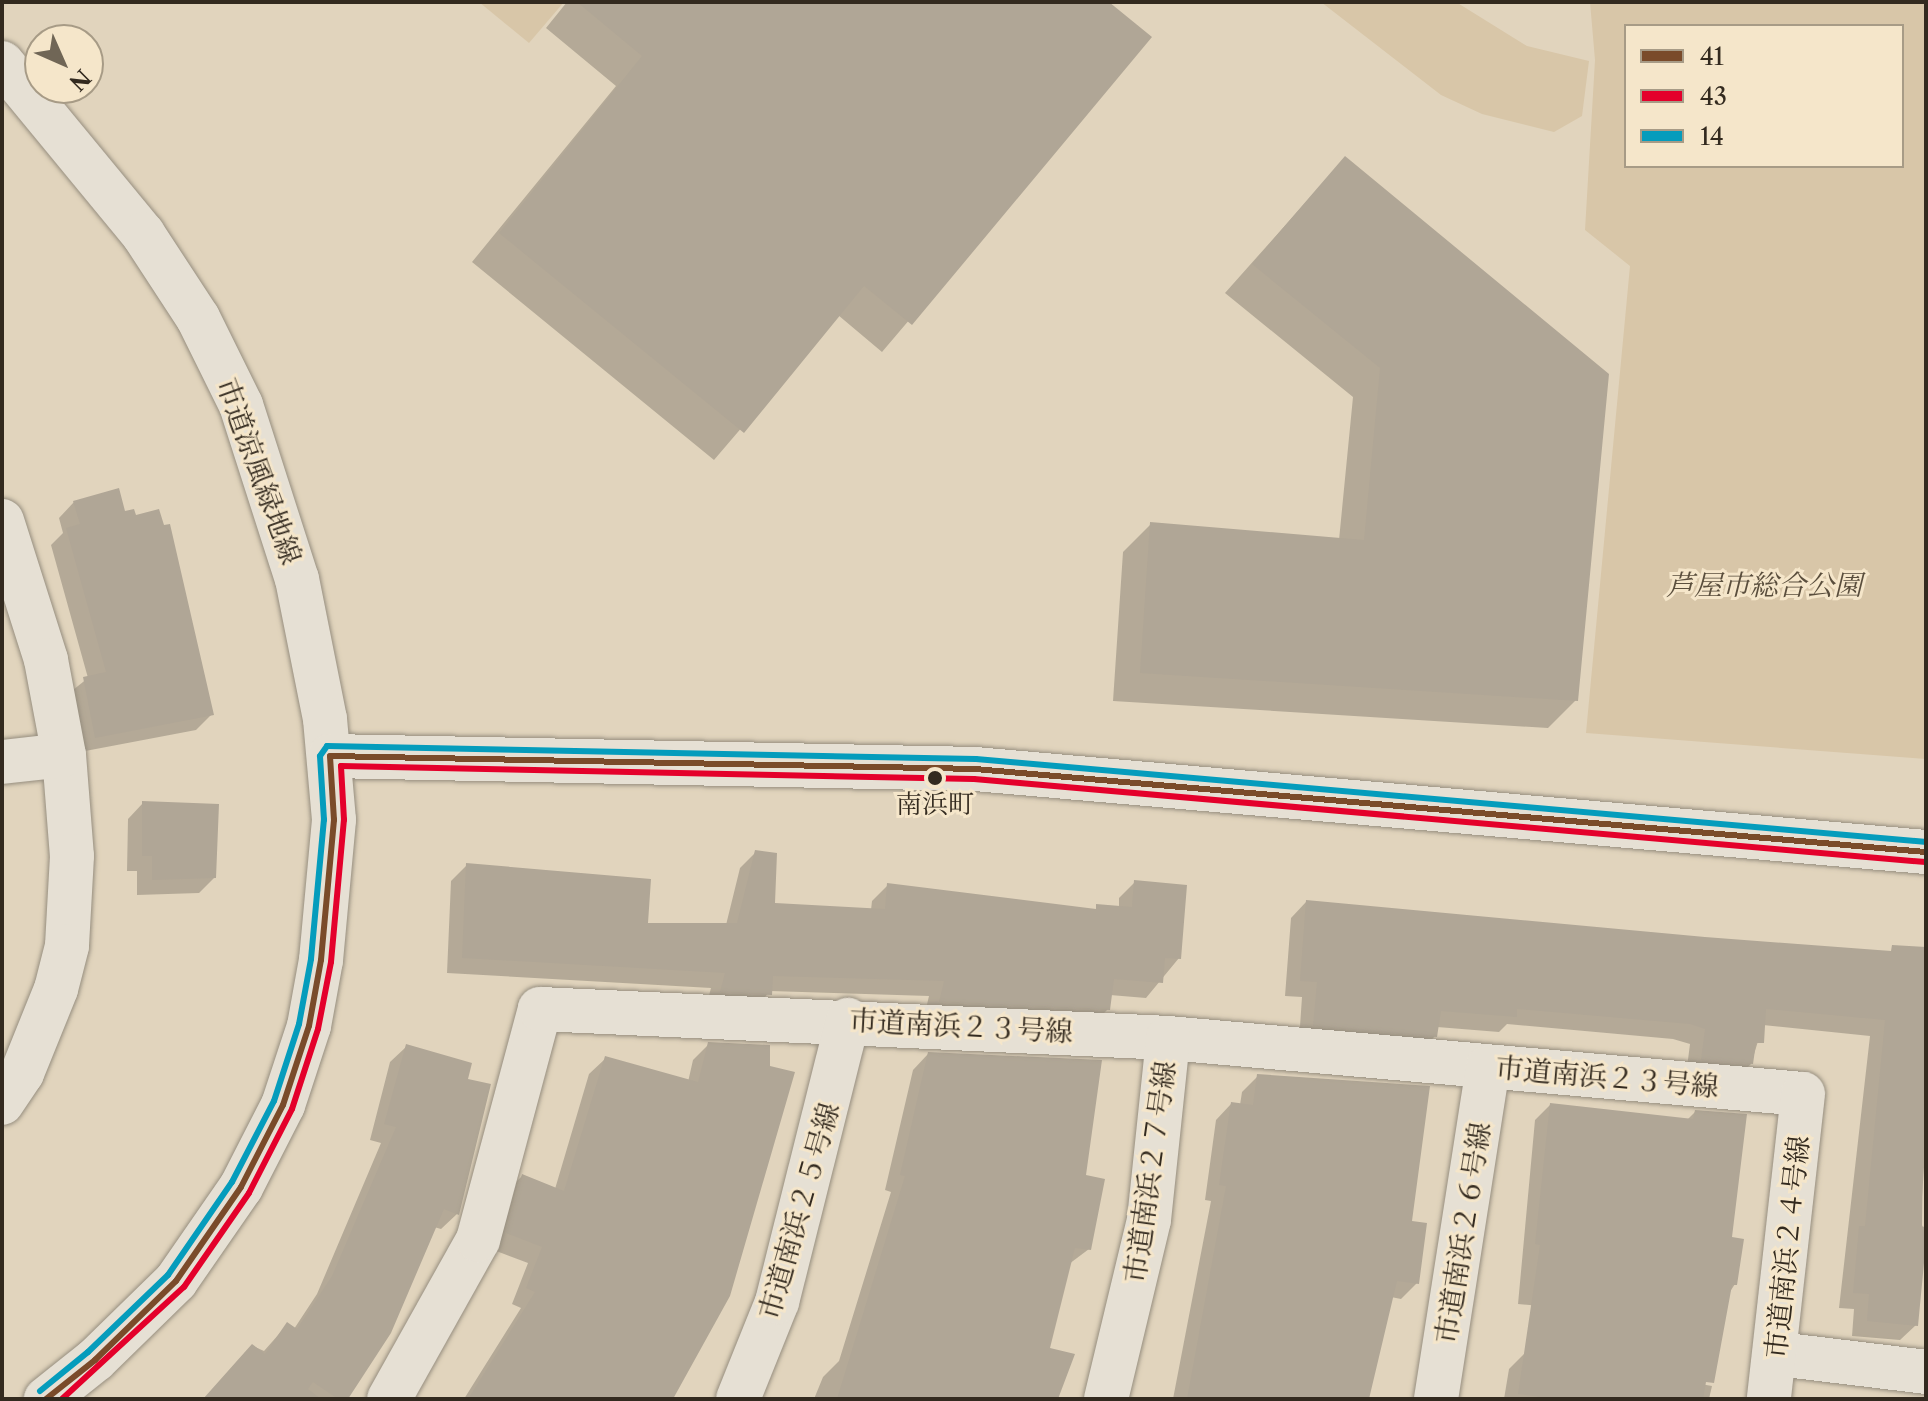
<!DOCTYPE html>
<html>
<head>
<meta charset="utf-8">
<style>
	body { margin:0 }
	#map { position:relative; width:1928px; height:1401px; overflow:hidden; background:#e1d4bd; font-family:"Libre Caslon Text","Noto Serif JP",serif }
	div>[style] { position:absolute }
	.green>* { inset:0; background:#d8c6a8 }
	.shadow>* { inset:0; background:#0003 }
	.building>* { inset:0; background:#b0a696 }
	.roads { filter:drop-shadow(0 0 2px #968e7f) drop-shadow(0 0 2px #968e7f) }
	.minor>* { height:44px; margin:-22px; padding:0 22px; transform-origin:22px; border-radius:22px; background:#e6e0d4 }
	.bus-1>* { height:6px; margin:-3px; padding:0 3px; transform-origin:3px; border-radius:3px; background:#7a4b2a }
	.bus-2>* { height:6px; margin:-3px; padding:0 3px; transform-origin:3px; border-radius:3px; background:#e4002b }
	.bus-3>* { height:6px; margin:-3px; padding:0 3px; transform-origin:3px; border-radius:3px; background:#059cbc }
	.dots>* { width:22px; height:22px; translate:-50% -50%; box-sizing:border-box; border:4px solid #f5e6ca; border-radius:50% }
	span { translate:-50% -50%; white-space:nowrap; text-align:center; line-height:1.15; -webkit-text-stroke:6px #f5e6ca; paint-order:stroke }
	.bus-label { font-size:26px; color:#332a1f }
	.street-label { font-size:28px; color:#332a1f }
	.park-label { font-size:28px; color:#5a4e3d; font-style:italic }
	.frame { position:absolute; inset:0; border:4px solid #332a1f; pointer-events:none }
	.legend { position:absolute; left:1624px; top:24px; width:280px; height:144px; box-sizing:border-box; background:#f5e6ca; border:2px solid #a79b86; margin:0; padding:10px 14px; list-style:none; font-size:24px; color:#332a1f }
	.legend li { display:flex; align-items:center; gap:16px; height:40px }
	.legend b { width:40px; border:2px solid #a79b86 }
	.north { position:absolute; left:24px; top:24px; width:80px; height:80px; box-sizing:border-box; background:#f5e6ca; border:2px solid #a79b86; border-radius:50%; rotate:135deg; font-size:22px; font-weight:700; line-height:32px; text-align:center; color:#332a1f }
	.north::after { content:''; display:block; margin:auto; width:28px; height:36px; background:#706656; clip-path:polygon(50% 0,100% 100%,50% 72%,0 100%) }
</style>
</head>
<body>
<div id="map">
	<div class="green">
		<i style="clip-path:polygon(479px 2px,564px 2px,529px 43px)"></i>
		<i style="clip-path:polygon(1321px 2px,1456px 2px,1527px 46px,1589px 61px,1582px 116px,1554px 132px,1482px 114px,1441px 95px)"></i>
		<i style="clip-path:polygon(evenodd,1590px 2px,1926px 2px,1926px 759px,1586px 733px,1630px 266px,1585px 230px,1595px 60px,1590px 2px,1626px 26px,1902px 26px,1902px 166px,1626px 166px,1626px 26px)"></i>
	</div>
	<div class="shadow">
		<i style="clip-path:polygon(567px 2px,1106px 2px,1149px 38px,882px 352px,838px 315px,714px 460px,472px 262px,616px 86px,546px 28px)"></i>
		<i style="clip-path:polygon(1345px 158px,1576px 700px,1548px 728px,1113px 701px,1123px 552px,1151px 524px,1339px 540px,1353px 397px,1225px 293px)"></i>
		<i style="clip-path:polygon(74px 502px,123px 514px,212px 714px,196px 730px,80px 752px,68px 694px,88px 678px,51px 545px,63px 533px,59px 518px)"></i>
		<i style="clip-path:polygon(143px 803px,214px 878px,199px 893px,137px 895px,137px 871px,127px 871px,128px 819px)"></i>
		<i style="clip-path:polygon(756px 852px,773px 905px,871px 910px,872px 901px,888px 885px,1093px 910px,1119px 908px,1119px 898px,1135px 882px,1179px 958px,1146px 998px,1110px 995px,1108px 1009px,1092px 1025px,924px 1017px,929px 996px,770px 991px,754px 1010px,706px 1007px,711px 988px,447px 973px,451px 881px,467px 865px,646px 925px,726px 925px,740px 868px)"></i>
		<i style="clip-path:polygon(1306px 902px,1926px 977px,1926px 1138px,1920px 1226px,1925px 1227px,1916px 1325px,1900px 1340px,1852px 1336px,1854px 1309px,1839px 1308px,1870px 1036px,1763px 1025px,1751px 1064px,1735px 1079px,1686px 1075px,1690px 1044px,1673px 1039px,1507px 1024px,1499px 1032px,1437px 1027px,1435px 1036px,1420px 1052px,1299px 1041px,1302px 997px,1285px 996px,1291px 918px)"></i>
		<i style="clip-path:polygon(709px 1044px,671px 1399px,464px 1399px,521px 1308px,512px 1304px,528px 1263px,491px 1249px,506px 1192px,522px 1176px,555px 1189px,589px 1074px,605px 1059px,688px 1082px,693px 1060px)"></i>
		<i style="clip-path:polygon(406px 1047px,457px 1214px,441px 1229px,434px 1227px,345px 1399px,204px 1399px,253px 1346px,264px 1351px,287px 1325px,294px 1329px,317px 1294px,381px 1143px,370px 1140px,390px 1062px)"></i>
		<i style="clip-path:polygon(928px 1054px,1083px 1176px,1089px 1249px,1069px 1264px,1047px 1349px,1056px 1399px,814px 1399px,823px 1377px,839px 1361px,891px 1192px,885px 1190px,913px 1070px)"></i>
		<i style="clip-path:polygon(1258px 1076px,1410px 1222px,1417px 1283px,1401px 1299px,1391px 1297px,1367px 1399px,1173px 1399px,1211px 1201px,1205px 1200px,1216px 1120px,1231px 1104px,1240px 1105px,1242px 1092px)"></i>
		<i style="clip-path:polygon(1550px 1105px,1687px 1120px,1695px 1112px,1729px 1239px,1735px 1284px,1710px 1322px,1518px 1304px,1535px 1120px)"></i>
		<i style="clip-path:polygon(1525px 1353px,1712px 1386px,1709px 1399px,1504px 1399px,1509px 1369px)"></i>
	</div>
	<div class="building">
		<i style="clip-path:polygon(577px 2px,1109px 2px,1152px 37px,912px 325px,864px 286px,744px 433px,499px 233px,642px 56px)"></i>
		<i style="clip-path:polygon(1345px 156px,1609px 374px,1578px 701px,1140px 673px,1150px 522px,1364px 540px,1380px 368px,1252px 264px)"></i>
		<i style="clip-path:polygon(119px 488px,125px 511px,134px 509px,136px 515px,159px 509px,164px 525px,170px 524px,214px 715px,95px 738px,83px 677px,106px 672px,66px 528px,80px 524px,73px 501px)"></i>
		<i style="clip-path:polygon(142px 801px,219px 804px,216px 878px,152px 880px,152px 856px,142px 856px)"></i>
		<i style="clip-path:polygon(755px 850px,777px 853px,775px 903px,885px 909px,887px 883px,1096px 909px,1096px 904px,1132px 907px,1134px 880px,1187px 885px,1181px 959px,1165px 958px,1163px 983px,1114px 979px,1110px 1010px,939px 1002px,944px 981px,773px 976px,772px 995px,720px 992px,725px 973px,462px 958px,466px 863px,651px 879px,648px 923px,737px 923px)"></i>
		<i style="clip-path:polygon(1306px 900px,1705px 937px,1891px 951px,1892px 945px,1926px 947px,1922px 1225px,1926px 1242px,1918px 1326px,1867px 1321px,1869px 1294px,1853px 1293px,1859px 1226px,1865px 1226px,1885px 1020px,1766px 1009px,1764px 1043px,1756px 1043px,1753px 1064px,1701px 1060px,1705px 1029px,1690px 1024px,1517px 1009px,1517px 1017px,1441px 1011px,1437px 1037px,1313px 1026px,1317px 982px,1300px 981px)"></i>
		<i style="clip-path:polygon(708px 1042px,770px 1045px,770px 1066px,795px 1072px,730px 1296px,673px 1399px,468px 1399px,535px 1292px,526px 1288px,542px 1247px,506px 1233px,522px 1174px,564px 1191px,605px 1056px,698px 1082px)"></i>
		<i style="clip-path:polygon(406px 1044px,472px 1063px,468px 1079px,491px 1084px,459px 1215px,444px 1209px,391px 1333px,348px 1399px,338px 1399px,313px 1382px,308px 1389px,321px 1399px,203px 1399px,252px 1344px,265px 1354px,287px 1322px,297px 1329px,332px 1276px,396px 1127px,384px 1124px)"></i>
		<i style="clip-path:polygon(928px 1052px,1102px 1060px,1086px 1175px,1105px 1179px,1091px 1250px,1075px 1248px,1050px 1348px,1075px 1354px,1058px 1399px,837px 1399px,905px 1176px,900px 1175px)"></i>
		<i style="clip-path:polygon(1257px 1074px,1430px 1086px,1412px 1221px,1427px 1223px,1419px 1284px,1397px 1281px,1369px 1399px,1187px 1399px,1226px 1186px,1219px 1185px,1231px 1102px,1253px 1105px)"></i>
		<i style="clip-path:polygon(1550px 1103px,1693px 1119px,1695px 1110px,1747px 1114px,1732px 1237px,1744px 1239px,1737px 1285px,1732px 1285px,1714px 1383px,1706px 1382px,1703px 1399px,1555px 1399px,1518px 1394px,1540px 1245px,1535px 1244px)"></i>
	</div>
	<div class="roads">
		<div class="minor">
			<i style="left:2px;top:63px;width:222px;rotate:50.5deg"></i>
			<i style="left:143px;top:234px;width:100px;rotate:56.8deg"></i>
			<i style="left:198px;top:318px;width:97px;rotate:63.7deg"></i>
			<i style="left:241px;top:405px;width:183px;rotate:72.2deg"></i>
			<i style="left:297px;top:579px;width:143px;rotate:78.7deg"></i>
			<i style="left:325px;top:719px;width:101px;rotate:84.9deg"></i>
			<i style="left:334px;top:820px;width:141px;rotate:95.3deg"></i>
			<i style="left:321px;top:960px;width:67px;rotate:100.3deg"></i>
			<i style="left:309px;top:1026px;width:83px;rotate:108.2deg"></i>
			<i style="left:283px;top:1105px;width:92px;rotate:117.1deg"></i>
			<i style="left:241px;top:1187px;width:114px;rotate:124.7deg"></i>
			<i style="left:176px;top:1281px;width:113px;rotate:135.7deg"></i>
			<i style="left:95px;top:1360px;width:63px;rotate:141.5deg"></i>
			<i style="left:2px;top:521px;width:146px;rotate:72.4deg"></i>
			<i style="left:46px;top:660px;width:97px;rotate:79.3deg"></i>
			<i style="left:64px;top:755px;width:101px;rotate:85.5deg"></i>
			<i style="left:72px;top:856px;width:90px;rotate:93.2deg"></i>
			<i style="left:67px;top:946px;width:44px;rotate:104.3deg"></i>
			<i style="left:56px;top:989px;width:91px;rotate:112deg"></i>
			<i style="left:22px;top:1073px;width:36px;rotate:124deg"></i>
			<i style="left:330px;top:756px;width:645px;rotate:1.15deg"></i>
			<i style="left:975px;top:769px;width:955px;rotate:4.99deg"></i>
			<i style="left:2px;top:762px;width:62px;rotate:-6.4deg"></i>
			<i style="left:1778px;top:1354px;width:149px;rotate:6.9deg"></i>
			<i style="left:389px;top:1399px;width:182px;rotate:-60.8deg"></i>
			<i style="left:478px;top:1240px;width:239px;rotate:-75deg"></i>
			<i style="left:540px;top:1009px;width:629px;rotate:2.64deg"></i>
			<i style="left:1168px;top:1038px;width:637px;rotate:5.04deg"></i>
			<i style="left:1803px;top:1094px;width:307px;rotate:96.4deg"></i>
			<i style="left:738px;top:1399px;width:105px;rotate:-68.1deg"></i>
			<i style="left:777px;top:1302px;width:291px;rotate:-75.9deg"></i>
			<i style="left:1106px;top:1399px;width:184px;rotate:-76.5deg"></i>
			<i style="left:1149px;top:1220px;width:183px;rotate:-84deg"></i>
			<i style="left:1436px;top:1399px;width:336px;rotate:-81.1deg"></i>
		</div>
	</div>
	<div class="bus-1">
		<i style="left:46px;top:1399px;width:63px;rotate:-38.5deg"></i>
		<i style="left:95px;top:1360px;width:113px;rotate:-44.3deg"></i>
		<i style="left:176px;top:1281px;width:114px;rotate:-55.3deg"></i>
		<i style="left:241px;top:1187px;width:92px;rotate:-62.9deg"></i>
		<i style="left:283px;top:1105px;width:83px;rotate:-71.8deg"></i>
		<i style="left:309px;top:1026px;width:67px;rotate:-79.7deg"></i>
		<i style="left:321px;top:960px;width:141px;rotate:-84.7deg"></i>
		<i style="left:334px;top:820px;width:64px;rotate:-93.6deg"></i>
		<i style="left:330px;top:756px;width:645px;rotate:1.15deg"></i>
		<i style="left:975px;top:769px;width:955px;rotate:4.99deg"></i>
	</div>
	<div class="bus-2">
		<i style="left:62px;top:1399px;width:166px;rotate:-42.6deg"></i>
		<i style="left:184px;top:1287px;width:114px;rotate:-55.3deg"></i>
		<i style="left:249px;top:1193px;width:94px;rotate:-62.9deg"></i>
		<i style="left:292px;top:1109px;width:84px;rotate:-72deg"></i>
		<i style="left:318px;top:1029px;width:68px;rotate:-79deg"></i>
		<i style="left:331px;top:962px;width:143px;rotate:-84.8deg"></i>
		<i style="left:344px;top:820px;width:54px;rotate:-93.2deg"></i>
		<i style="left:341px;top:766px;width:633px;rotate:1.18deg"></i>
		<i style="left:974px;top:779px;width:955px;rotate:4.99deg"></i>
	</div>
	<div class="bus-3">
		<i style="left:40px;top:1391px;width:62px;rotate:-39.1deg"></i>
		<i style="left:88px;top:1352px;width:111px;rotate:-43.9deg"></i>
		<i style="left:168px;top:1275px;width:113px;rotate:-55.5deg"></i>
		<i style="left:232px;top:1182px;width:91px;rotate:-62.6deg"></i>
		<i style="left:274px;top:1101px;width:81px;rotate:-72deg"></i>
		<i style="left:299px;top:1024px;width:66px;rotate:-79.5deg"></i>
		<i style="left:311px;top:959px;width:140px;rotate:-84.7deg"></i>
		<i style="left:324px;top:820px;width:64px;rotate:-93.6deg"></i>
		<i style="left:320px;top:756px;width:12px;rotate:-55deg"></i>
		<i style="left:327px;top:746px;width:649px;rotate:1.15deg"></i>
		<i style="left:976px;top:759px;width:954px;rotate:4.99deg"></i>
	</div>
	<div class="dots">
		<i style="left:935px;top:778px;background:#332a1f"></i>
	</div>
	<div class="bus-label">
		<span style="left:935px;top:805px">南浜町</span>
	</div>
	<div class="street-label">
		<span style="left:259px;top:471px;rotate:70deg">市道涼風緑地線</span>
		<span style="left:961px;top:1026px;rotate:3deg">市道南浜２３号線</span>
		<span style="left:1607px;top:1077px;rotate:5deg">市道南浜２３号線</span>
		<span style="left:1150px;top:1172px;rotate:-82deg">市道南浜２７号線</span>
		<span style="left:799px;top:1211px;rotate:-74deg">市道南浜２５号線</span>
		<span style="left:1463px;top:1233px;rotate:-81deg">市道南浜２６号線</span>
		<span style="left:1787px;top:1247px;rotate:-84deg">市道南浜２４号線</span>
	</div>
	<div class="park-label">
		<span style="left:1764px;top:585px">芦屋市総合公園</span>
	</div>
	<div class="frame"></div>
	<ul class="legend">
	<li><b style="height:10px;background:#7a4b2a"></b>41</li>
	<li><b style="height:10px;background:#e4002b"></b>43</li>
	<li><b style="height:10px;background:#059cbc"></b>14</li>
	</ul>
	<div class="north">N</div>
</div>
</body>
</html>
